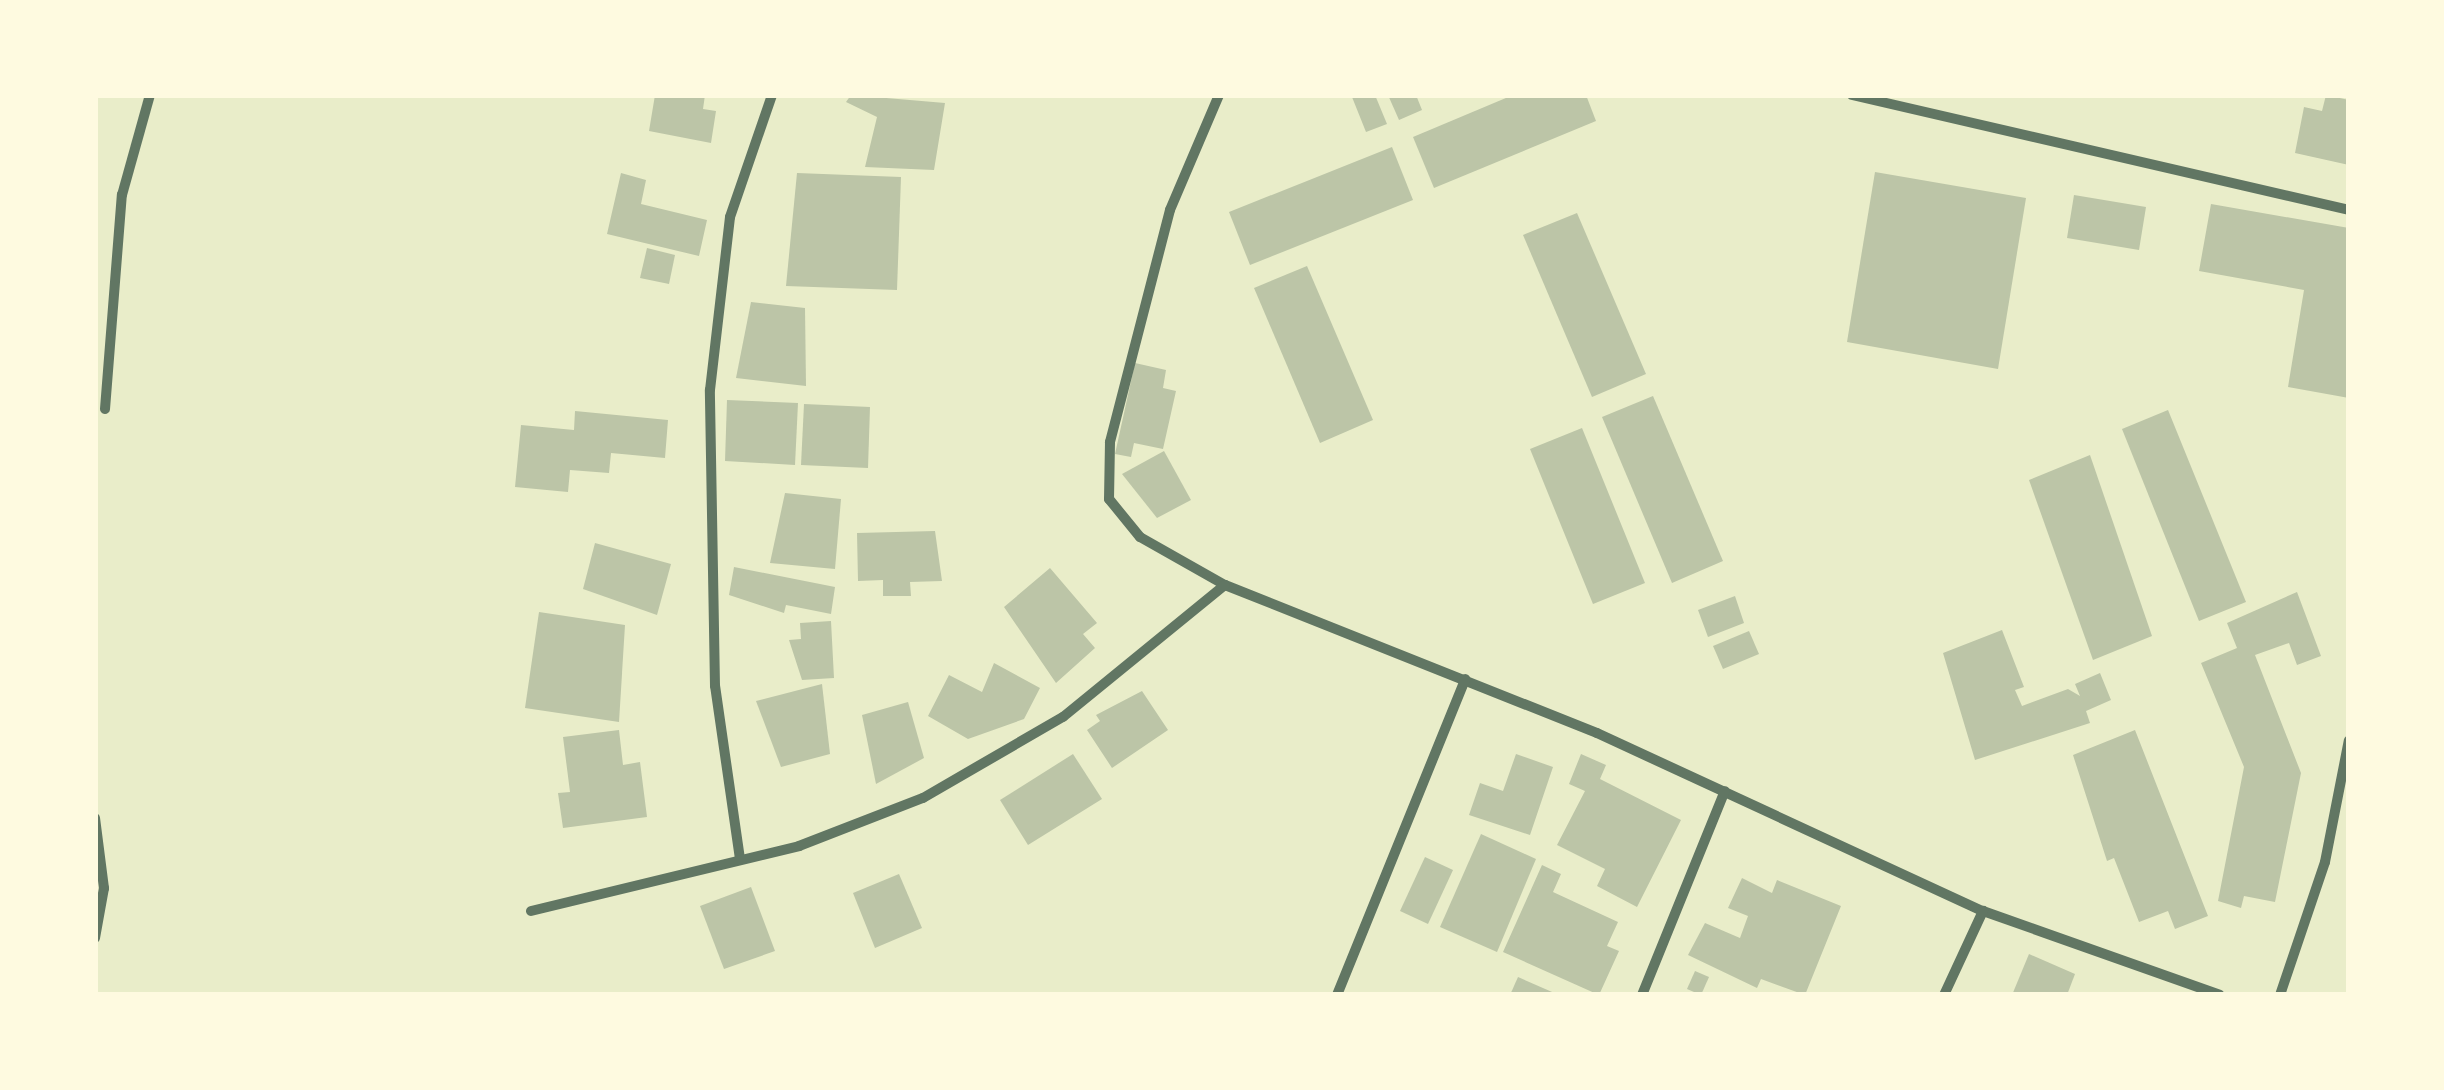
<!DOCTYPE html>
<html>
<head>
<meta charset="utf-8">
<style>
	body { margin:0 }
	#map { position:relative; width:2444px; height:1090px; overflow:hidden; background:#e9edc9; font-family:"Libre Baskerville",serif }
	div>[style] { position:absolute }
	.building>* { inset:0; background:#bcc5a7 }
	.minor>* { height:10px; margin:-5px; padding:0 5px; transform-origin:5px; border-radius:5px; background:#617663 }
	span { translate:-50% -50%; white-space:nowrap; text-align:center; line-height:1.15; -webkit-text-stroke:8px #fefae0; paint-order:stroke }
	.frame { position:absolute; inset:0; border:98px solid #fefae0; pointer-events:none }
</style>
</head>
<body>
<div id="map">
	<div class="building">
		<i style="clip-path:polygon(655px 95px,705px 95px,703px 109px,716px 111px,711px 143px,649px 131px)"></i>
		<i style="clip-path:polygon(851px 95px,945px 103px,934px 170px,865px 167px,877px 117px,846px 102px)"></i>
		<i style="clip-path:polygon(1375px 95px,1387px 124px,1366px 132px,1352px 97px)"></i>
		<i style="clip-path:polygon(1388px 95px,1416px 95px,1422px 110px,1399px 120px)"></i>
		<i style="clip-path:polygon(1513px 95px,1586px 95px,1596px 121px,1434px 188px,1413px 137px)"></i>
		<i style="clip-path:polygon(2326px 95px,2349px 100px,2349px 165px,2295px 153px,2304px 107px,2322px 111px)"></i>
		<i style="clip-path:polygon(1392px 147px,1413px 200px,1250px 265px,1229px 212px)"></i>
		<i style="clip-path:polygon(1875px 172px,2026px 198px,1998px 369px,1847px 342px)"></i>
		<i style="clip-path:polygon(621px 173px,646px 180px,641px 204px,707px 220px,699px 256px,607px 234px)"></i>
		<i style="clip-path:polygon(797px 173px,901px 177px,897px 290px,786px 286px)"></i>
		<i style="clip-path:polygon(2074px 195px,2146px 207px,2139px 250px,2067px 238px)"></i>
		<i style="clip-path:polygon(2211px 204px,2349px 228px,2349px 398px,2288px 387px,2304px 290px,2199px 271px)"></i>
		<i style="clip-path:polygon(1577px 213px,1646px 374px,1592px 397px,1523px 235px)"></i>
		<i style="clip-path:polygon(647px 248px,675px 255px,669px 284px,640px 278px)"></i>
		<i style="clip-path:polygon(1307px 266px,1373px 420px,1320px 443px,1254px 288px)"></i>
		<i style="clip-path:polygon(751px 302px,805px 308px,806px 386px,736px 378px)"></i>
		<i style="clip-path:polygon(1135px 363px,1166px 370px,1163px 388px,1176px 391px,1163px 449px,1134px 443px,1131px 457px,1115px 454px)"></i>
		<i style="clip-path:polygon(1653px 396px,1723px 561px,1672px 583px,1602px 417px)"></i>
		<i style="clip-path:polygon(727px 400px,798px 403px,795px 465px,725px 461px)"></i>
		<i style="clip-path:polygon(804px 404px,870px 407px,868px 468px,801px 465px)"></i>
		<i style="clip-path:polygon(2168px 410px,2246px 602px,2199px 621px,2122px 429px)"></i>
		<i style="clip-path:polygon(575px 411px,668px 420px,665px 458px,611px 453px,609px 473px,570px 470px,568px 492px,515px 487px,521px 425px,574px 430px)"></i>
		<i style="clip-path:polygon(1582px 428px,1645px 583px,1593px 604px,1530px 449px)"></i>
		<i style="clip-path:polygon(1164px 451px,1191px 500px,1157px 518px,1122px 474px)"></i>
		<i style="clip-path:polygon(2090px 455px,2152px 636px,2093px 660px,2029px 480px)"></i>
		<i style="clip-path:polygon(785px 493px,841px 499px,835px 569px,770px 563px)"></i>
		<i style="clip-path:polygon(935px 531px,942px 581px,910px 582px,911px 596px,883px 596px,883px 580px,858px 581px,857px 533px)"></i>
		<i style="clip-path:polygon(595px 543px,671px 564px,657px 615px,583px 589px)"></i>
		<i style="clip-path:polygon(734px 567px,835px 587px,831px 614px,786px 605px,784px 613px,729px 595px)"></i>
		<i style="clip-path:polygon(1050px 568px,1097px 623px,1083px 634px,1095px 648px,1056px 683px,1004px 607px)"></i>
		<i style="clip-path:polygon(2297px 592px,2321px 656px,2297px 665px,2289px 643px,2255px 655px,2301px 773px,2275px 902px,2244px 896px,2241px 908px,2218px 901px,2244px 767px,2201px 663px,2237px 648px,2227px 623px)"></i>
		<i style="clip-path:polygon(1735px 596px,1744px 623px,1708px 637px,1698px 610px)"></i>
		<i style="clip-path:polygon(539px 612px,625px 625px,619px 722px,525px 708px)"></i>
		<i style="clip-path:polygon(831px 621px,834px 678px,802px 680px,789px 640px,801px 639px,800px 623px)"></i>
		<i style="clip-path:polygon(2002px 630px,2024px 687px,2015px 690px,2022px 706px,2068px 689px,2080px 696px,2075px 684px,2100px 673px,2111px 700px,2086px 711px,2090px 723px,1975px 760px,1943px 653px)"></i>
		<i style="clip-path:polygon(1749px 631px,1759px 654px,1723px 669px,1713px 646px)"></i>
		<i style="clip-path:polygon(994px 663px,1040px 688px,1024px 719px,968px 739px,928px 716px,949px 675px,982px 692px)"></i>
		<i style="clip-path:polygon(822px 684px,830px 754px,781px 767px,756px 701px)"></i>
		<i style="clip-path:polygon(1142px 691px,1168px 730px,1112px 768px,1087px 730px,1100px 721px,1096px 715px)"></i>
		<i style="clip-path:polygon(908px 702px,924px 758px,876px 784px,862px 715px)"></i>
		<i style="clip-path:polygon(619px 730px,623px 765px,640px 762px,647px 817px,563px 828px,558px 793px,570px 792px,563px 737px)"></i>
		<i style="clip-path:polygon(2135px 730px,2208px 916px,2175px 929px,2168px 911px,2139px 922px,2114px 858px,2107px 861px,2073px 755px)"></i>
		<i style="clip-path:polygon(1073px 754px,1102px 799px,1028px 845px,1000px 800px)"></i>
		<i style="clip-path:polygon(1516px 754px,1553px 767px,1530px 835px,1469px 815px,1480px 783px,1503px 791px)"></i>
		<i style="clip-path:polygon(1581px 754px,1606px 765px,1600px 779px,1681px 820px,1637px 907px,1597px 886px,1605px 869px,1557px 845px,1585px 791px,1569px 784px)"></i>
		<i style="clip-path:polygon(1481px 834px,1536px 859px,1497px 952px,1440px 927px)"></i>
		<i style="clip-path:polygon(1425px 857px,1453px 870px,1428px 924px,1400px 911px)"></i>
		<i style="clip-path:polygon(1542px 865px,1561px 874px,1553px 892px,1618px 922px,1607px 946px,1619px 951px,1599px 995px,1503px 952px)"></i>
		<i style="clip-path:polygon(899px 874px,922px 928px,875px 948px,853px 893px)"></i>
		<i style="clip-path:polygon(1742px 878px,1772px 893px,1777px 880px,1841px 906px,1805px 995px,1761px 979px,1757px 988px,1688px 955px,1705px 923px,1740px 938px,1748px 916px,1728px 908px)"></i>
		<i style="clip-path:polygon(751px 887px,775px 951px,724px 969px,700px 906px)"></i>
		<i style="clip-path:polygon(2029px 954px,2075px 974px,2067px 995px,2012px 995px)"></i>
		<i style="clip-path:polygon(1695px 971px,1709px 977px,1701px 995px,1687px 989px)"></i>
		<i style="clip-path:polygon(1518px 977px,1559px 995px,1510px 995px)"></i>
	</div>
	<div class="minor">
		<i style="left:1219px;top:95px;width:125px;rotate:113.1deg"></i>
		<i style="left:1170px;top:210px;width:240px;rotate:104.5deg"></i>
		<i style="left:1110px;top:442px;width:57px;rotate:91deg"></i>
		<i style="left:1109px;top:499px;width:49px;rotate:50.8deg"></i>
		<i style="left:1140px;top:537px;width:98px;rotate:29.5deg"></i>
		<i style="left:1225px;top:585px;width:400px;rotate:21.7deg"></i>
		<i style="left:1597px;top:733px;width:425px;rotate:24.8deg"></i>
		<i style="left:1983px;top:911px;width:251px;rotate:19.5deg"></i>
		<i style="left:1852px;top:95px;width:510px;rotate:13.03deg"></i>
		<i style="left:105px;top:409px;width:215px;rotate:-85.5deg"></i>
		<i style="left:122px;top:195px;width:104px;rotate:-74.4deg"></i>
		<i style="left:95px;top:818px;width:71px;rotate:82.7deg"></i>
		<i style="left:104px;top:888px;width:51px;rotate:100.2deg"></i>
		<i style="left:740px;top:859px;width:175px;rotate:-98.2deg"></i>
		<i style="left:715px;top:686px;width:296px;rotate:-91deg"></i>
		<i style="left:710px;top:390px;width:174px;rotate:-83.4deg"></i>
		<i style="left:730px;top:217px;width:129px;rotate:-71deg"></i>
		<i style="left:531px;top:911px;width:276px;rotate:-13.6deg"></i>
		<i style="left:799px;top:846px;width:133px;rotate:-21.2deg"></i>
		<i style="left:923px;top:798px;width:162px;rotate:-30.1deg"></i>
		<i style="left:1063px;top:717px;width:209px;rotate:-39.2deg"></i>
		<i style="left:1337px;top:995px;width:341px;rotate:-67.9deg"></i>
		<i style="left:1642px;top:995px;width:220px;rotate:-67.9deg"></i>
		<i style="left:1944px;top:995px;width:93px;rotate:-65.1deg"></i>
		<i style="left:2280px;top:995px;width:140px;rotate:-71.3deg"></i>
		<i style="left:2325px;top:862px;width:124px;rotate:-78.9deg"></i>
	</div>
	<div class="frame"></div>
</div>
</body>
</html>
